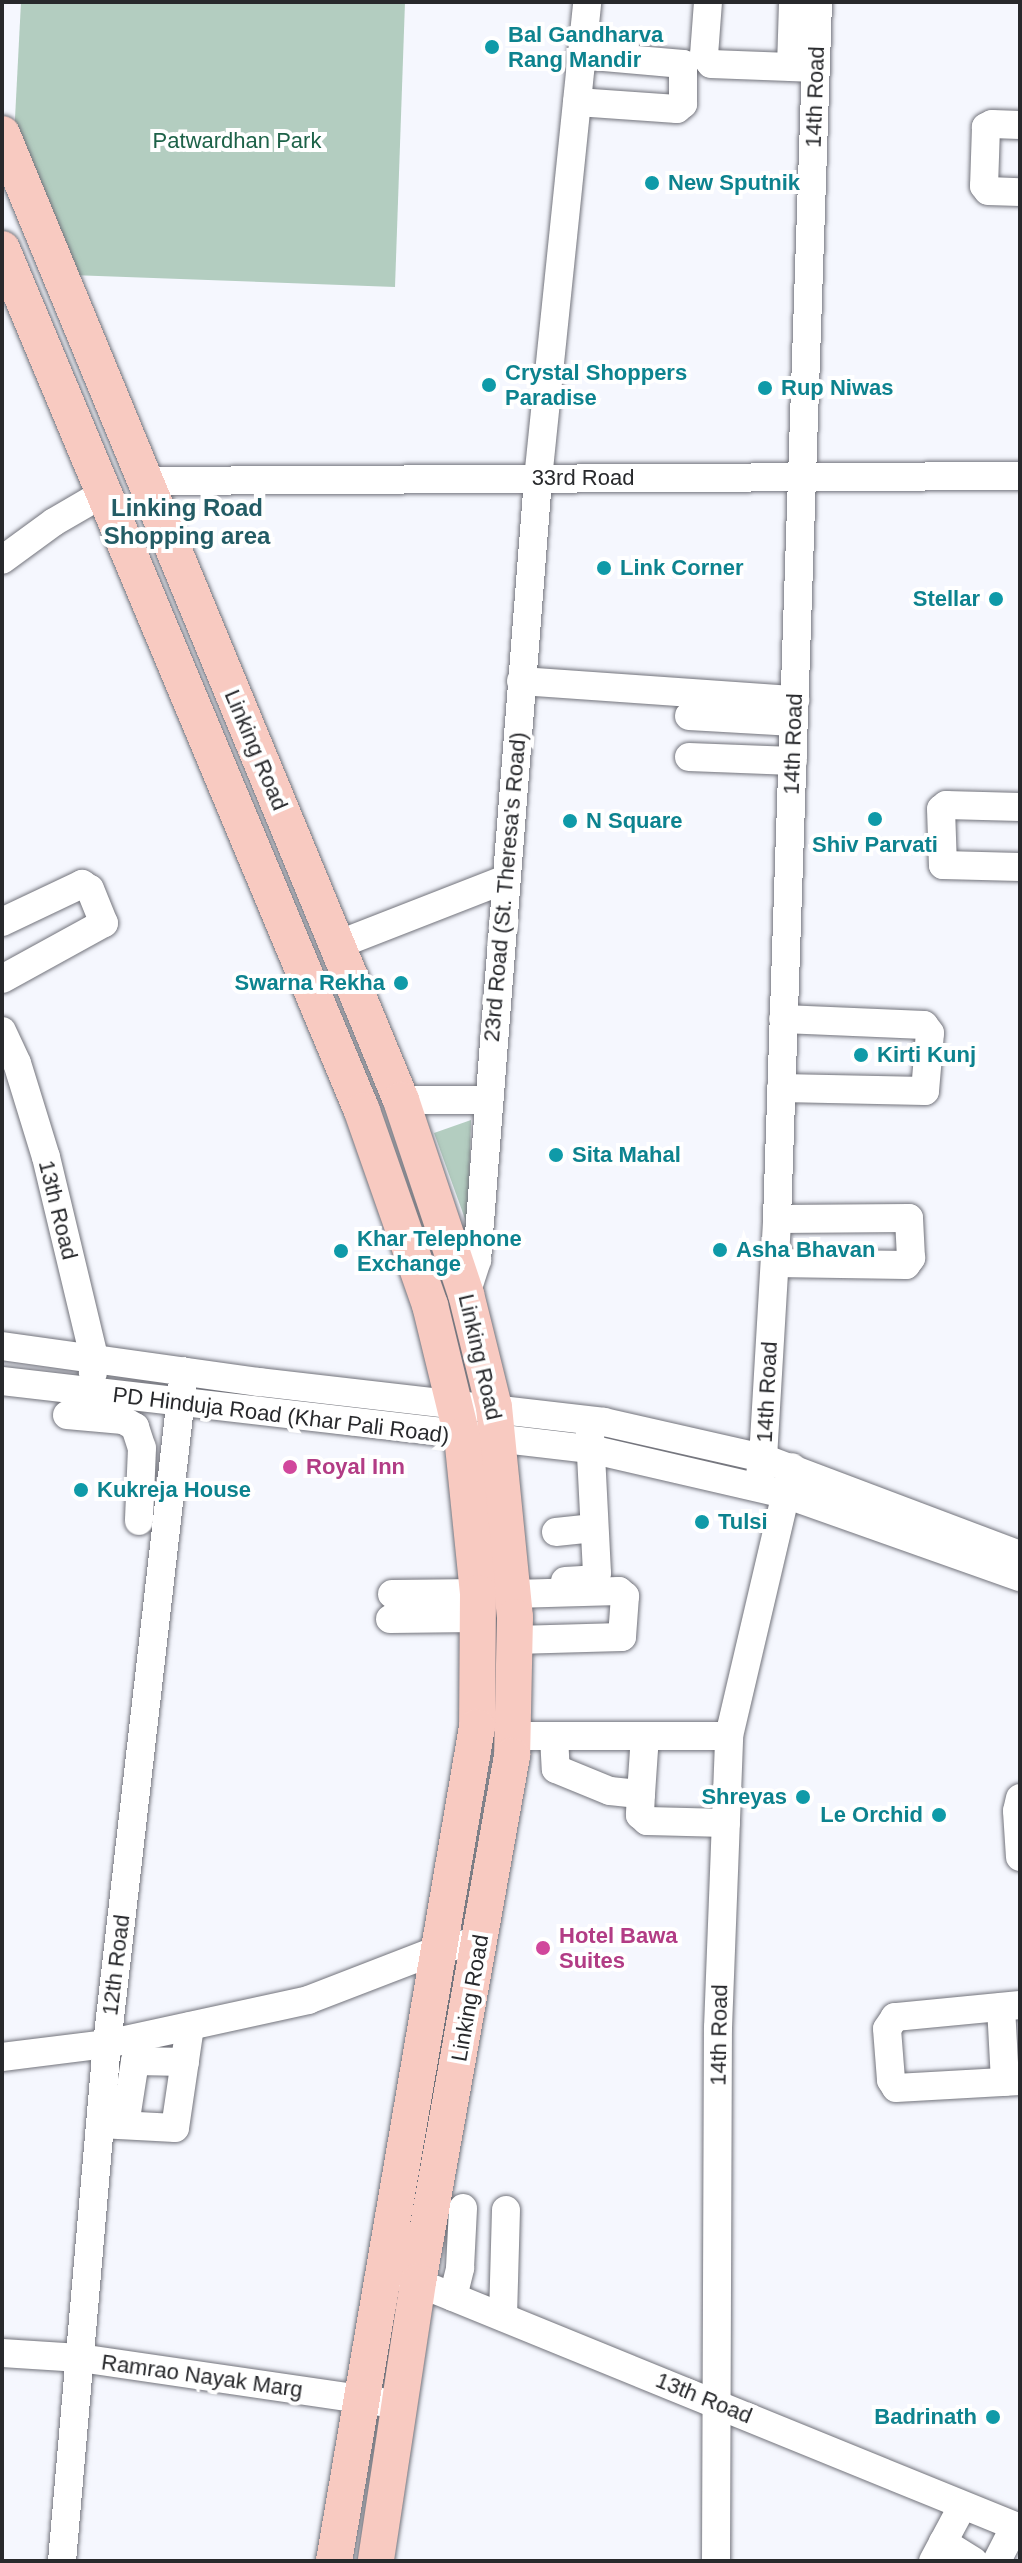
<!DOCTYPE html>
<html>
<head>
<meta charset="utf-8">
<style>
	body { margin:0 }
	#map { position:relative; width:1022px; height:2563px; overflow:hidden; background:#f5f7fe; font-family:Helvetica,sans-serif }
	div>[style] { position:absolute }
	.green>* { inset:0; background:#b3cdc0 }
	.roads { filter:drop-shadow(0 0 2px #72737b) drop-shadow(0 0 2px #72737b) }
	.minor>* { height:28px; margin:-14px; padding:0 14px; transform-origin:14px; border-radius:14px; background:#fff }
	.major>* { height:36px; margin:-18px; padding:0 18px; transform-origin:18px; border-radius:18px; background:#f8cac1 }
	.dots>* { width:22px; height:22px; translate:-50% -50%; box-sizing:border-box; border:4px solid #fff; border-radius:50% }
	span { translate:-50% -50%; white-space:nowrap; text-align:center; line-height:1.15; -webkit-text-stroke:8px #fff; paint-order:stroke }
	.culture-label { font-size:22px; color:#0d838f; font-weight:700 }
	.left { translate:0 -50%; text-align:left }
	.right { translate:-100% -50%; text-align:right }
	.street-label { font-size:22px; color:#28292c }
	.park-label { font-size:22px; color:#1d6248 }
	.hotel-label { font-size:22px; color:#b23c85; font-weight:700 }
	.neighbourhood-label { font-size:24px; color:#235c65; font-weight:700 }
	.frame { position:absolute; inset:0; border:4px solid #28292c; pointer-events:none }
</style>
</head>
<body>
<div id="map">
	<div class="green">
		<i style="clip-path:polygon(21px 2px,405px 2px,395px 287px,71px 275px,14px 138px)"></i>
		<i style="clip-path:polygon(471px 1120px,468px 1227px,434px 1133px)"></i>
	</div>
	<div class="roads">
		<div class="minor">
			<i style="left:708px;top:2px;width:53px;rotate:94.3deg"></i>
			<i style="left:704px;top:55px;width:11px;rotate:52deg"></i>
			<i style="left:711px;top:64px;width:105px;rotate:2.2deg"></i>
			<i style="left:791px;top:67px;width:65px;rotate:-88.2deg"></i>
			<i style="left:577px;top:102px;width:100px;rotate:4deg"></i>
			<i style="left:677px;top:109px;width:8px;rotate:-40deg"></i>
			<i style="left:683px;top:104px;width:40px;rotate:-90deg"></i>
			<i style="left:683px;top:64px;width:102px;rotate:-175deg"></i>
			<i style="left:1020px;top:125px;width:28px;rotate:-178deg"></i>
			<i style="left:992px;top:124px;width:7px;rotate:153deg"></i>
			<i style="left:986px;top:127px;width:59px;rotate:91.9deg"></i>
			<i style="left:984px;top:186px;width:6px;rotate:51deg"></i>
			<i style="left:988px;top:191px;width:32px;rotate:2deg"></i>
			<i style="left:145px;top:481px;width:875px;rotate:-0.33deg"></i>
			<i style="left:2px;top:560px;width:64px;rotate:-36.2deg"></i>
			<i style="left:54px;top:522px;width:58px;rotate:-30.1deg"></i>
			<i style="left:521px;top:681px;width:275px;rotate:4deg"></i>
			<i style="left:689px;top:716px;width:105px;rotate:3.3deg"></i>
			<i style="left:689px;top:757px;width:104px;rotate:2.2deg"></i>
			<i style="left:1020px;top:807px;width:74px;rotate:-178.5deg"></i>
			<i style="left:946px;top:805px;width:6px;rotate:141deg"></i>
			<i style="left:941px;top:809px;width:56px;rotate:88deg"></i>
			<i style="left:943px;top:865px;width:77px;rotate:1.5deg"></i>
			<i style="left:2px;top:922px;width:89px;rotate:-25.4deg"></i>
			<i style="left:82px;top:884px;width:9px;rotate:32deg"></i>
			<i style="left:90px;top:889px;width:37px;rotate:68deg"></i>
			<i style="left:104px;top:923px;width:116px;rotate:151.2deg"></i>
			<i style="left:337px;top:945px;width:181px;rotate:-21.3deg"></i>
			<i style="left:2px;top:1031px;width:35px;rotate:65deg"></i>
			<i style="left:17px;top:1063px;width:98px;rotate:72.9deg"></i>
			<i style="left:46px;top:1157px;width:206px;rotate:76.5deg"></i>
			<i style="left:94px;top:1357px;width:16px;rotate:94deg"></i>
			<i style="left:781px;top:1088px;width:144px;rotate:1.2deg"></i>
			<i style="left:925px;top:1091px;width:58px;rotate:-85.1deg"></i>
			<i style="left:930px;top:1033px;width:10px;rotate:-127deg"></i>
			<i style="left:924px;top:1025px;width:141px;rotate:-177.6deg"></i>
			<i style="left:401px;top:1100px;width:87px"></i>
			<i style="left:775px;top:1263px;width:131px;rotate:0.9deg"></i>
			<i style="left:906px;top:1265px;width:9px;rotate:-54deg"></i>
			<i style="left:911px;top:1258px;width:40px;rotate:-92.9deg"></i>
			<i style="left:909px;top:1218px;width:132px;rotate:179.6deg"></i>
			<i style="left:466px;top:1294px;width:36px;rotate:-72deg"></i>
			<i style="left:477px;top:1260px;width:783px;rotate:-85.53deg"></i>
			<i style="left:538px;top:479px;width:480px;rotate:-84.1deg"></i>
			<i style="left:2px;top:1346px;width:260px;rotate:8deg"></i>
			<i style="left:259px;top:1382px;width:347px;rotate:6.6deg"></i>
			<i style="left:604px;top:1422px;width:163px;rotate:12.8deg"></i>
			<i style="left:763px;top:1458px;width:275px;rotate:20.7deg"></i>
			<i style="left:2px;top:1381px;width:592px;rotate:6.6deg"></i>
			<i style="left:590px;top:1449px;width:200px;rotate:13deg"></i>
			<i style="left:785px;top:1494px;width:249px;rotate:19.5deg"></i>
			<i style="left:67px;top:1415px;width:56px;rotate:5.1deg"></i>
			<i style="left:123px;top:1420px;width:14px;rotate:30deg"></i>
			<i style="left:135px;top:1427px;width:22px;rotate:72deg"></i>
			<i style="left:142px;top:1448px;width:73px;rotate:92.4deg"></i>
			<i style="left:758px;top:1486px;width:28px;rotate:-80deg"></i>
			<i style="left:763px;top:1458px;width:239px;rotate:-86.6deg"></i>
			<i style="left:777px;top:1219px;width:1218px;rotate:-88.07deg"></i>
			<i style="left:556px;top:1532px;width:38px;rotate:-6deg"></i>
			<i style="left:565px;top:1581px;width:22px;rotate:-3deg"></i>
			<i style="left:587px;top:1580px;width:12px;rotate:-35deg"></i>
			<i style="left:597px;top:1573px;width:140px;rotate:-92.9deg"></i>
			<i style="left:392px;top:1594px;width:86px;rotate:-0.7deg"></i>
			<i style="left:513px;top:1594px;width:106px;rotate:-1.6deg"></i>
			<i style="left:619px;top:1591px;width:8px;rotate:40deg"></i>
			<i style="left:625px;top:1596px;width:41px;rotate:94.2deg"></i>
			<i style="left:622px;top:1637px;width:107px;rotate:178.4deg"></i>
			<i style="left:390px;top:1619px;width:88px;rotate:-0.7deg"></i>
			<i style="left:514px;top:1736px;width:215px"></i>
			<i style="left:554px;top:1736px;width:33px;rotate:87deg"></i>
			<i style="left:556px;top:1769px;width:58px;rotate:22.2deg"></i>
			<i style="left:610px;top:1791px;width:31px;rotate:6deg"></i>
			<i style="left:641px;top:1794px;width:58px;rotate:-86.1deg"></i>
			<i style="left:641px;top:1794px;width:21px;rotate:93deg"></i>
			<i style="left:640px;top:1815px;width:9px;rotate:41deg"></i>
			<i style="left:647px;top:1821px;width:79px;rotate:1.5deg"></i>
			<i style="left:1020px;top:1798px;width:13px;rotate:103deg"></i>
			<i style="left:1017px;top:1811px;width:46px;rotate:86.3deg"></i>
			<i style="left:1020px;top:2005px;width:126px;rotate:174.5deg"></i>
			<i style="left:895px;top:2017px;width:14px;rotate:124deg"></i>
			<i style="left:887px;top:2029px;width:51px;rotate:85.5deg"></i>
			<i style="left:891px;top:2080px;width:9px;rotate:58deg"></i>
			<i style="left:896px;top:2088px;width:124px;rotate:-3.2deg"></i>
			<i style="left:1001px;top:2007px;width:75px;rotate:86.9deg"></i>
			<i style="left:2px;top:2057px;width:106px;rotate:-7.1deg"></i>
			<i style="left:107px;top:2044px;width:206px;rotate:-12.3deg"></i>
			<i style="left:308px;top:2000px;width:142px;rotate:-21.1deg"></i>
			<i style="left:440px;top:1949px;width:41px;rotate:-11.3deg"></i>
			<i style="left:100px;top:2124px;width:75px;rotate:3.1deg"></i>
			<i style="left:175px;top:2128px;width:103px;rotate:-81.6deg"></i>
			<i style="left:125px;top:2125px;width:65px;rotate:-81.1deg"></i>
			<i style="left:135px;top:2061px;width:50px;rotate:1.1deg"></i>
			<i style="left:399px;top:2275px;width:671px;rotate:22.17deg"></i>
			<i style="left:453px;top:2297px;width:30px;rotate:-76deg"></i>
			<i style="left:460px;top:2268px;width:60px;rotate:-87.1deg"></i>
			<i style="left:503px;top:2317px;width:107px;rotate:-88.4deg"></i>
			<i style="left:2px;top:2353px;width:78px;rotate:3.7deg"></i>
			<i style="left:80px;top:2358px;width:305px;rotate:8.3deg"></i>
			<i style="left:943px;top:2542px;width:36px;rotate:32deg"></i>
			<i style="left:62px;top:2561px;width:519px;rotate:-85.03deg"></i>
			<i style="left:107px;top:2044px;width:677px;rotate:-83.47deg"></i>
			<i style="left:716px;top:2561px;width:533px;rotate:-89.79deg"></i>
			<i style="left:718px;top:2028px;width:292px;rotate:-87.8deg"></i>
			<i style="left:729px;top:1736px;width:276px;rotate:-76.8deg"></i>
			<i style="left:933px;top:2561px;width:61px;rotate:-61.8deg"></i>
			<i style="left:997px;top:2561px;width:39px;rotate:-63deg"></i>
		</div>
		<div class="major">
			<i style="left:2px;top:134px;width:1045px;rotate:67.56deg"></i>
			<i style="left:401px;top:1100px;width:205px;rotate:71.5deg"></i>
			<i style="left:466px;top:1294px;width:116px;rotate:76.1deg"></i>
			<i style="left:494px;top:1407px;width:211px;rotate:84.3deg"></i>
			<i style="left:515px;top:1617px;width:139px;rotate:91.2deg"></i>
			<i style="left:512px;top:1756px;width:534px;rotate:100.13deg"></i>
			<i style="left:418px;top:2282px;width:282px;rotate:98.6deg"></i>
			<i style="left:2px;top:249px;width:934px;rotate:67.33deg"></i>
			<i style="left:362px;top:1111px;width:206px;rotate:70.7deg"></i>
			<i style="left:430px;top:1305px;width:135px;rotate:76.3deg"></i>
			<i style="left:462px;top:1436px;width:158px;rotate:84.2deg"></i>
			<i style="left:478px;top:1593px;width:134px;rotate:90.4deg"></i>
			<i style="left:477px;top:1727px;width:846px;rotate:99.73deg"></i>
		</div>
	</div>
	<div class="dots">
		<i style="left:492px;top:47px;background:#0f9aa8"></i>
		<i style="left:652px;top:183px;background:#0f9aa8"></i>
		<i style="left:489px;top:385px;background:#0f9aa8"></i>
		<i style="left:765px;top:388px;background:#0f9aa8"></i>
		<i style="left:604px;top:568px;background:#0f9aa8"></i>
		<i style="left:996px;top:599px;background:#0f9aa8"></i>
		<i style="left:875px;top:819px;background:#0f9aa8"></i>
		<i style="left:570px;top:821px;background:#0f9aa8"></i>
		<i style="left:401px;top:983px;background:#0f9aa8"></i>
		<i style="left:861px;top:1055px;background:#0f9aa8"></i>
		<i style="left:556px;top:1155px;background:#0f9aa8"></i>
		<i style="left:720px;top:1250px;background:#0f9aa8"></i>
		<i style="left:341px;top:1251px;background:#0f9aa8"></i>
		<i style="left:290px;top:1467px;background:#d1479c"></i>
		<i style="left:81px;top:1490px;background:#0f9aa8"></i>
		<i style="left:702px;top:1522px;background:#0f9aa8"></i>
		<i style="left:803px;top:1797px;background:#0f9aa8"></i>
		<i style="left:939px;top:1815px;background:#0f9aa8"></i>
		<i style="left:543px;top:1948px;background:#d1479c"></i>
		<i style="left:993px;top:2417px;background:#0f9aa8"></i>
	</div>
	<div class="culture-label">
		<span class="left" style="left:508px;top:47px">Bal Gandharva<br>Rang Mandir</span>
		<span class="left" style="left:668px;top:183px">New Sputnik</span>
		<span class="left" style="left:505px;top:385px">Crystal Shoppers<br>Paradise</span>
		<span class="left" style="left:781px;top:388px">Rup Niwas</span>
		<span class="left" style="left:620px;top:568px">Link Corner</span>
		<span class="right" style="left:980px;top:599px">Stellar</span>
		<span class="left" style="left:586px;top:821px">N Square</span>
		<span style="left:875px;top:845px">Shiv Parvati</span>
		<span class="right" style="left:385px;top:983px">Swarna Rekha</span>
		<span class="left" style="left:877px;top:1055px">Kirti Kunj</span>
		<span class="left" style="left:572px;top:1155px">Sita Mahal</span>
		<span class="left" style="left:357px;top:1251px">Khar Telephone<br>Exchange</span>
		<span class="left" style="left:736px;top:1250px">Asha Bhavan</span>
		<span class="left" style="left:97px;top:1490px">Kukreja House</span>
		<span class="left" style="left:718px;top:1522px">Tulsi</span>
		<span class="right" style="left:787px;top:1797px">Shreyas</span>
		<span class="right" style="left:923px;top:1815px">Le Orchid</span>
		<span class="right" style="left:977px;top:2417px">Badrinath</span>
	</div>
	<div class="street-label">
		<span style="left:815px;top:97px;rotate:-88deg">14th Road</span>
		<span style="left:583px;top:478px">33rd Road</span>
		<span style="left:793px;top:744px;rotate:-88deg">14th Road</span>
		<span style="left:256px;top:750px;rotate:67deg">Linking Road</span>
		<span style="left:505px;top:887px;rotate:-85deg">23rd Road (St. Theresa's Road)</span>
		<span style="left:58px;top:1210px;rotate:76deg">13th Road</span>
		<span style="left:480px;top:1357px;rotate:77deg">Linking Road</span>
		<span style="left:767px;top:1392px;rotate:-87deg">14th Road</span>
		<span style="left:281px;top:1415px;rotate:7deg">PD Hinduja Road (Khar Pali Road)</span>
		<span style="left:116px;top:1965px;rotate:-83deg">12th Road</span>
		<span style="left:470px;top:1998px;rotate:-80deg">Linking Road</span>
		<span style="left:719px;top:2035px;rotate:-89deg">14th Road</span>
		<span style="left:202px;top:2376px;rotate:8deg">Ramrao Nayak Marg</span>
		<span style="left:704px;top:2398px;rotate:22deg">13th Road</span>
	</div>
	<div class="park-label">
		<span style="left:237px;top:141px">Patwardhan Park</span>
	</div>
	<div class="hotel-label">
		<span class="left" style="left:306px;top:1467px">Royal Inn</span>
		<span class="left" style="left:559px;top:1948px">Hotel Bawa<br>Suites</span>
	</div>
	<div class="neighbourhood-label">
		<span style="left:187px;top:522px">Linking Road<br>Shopping area</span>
	</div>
	<div class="frame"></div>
</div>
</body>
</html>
